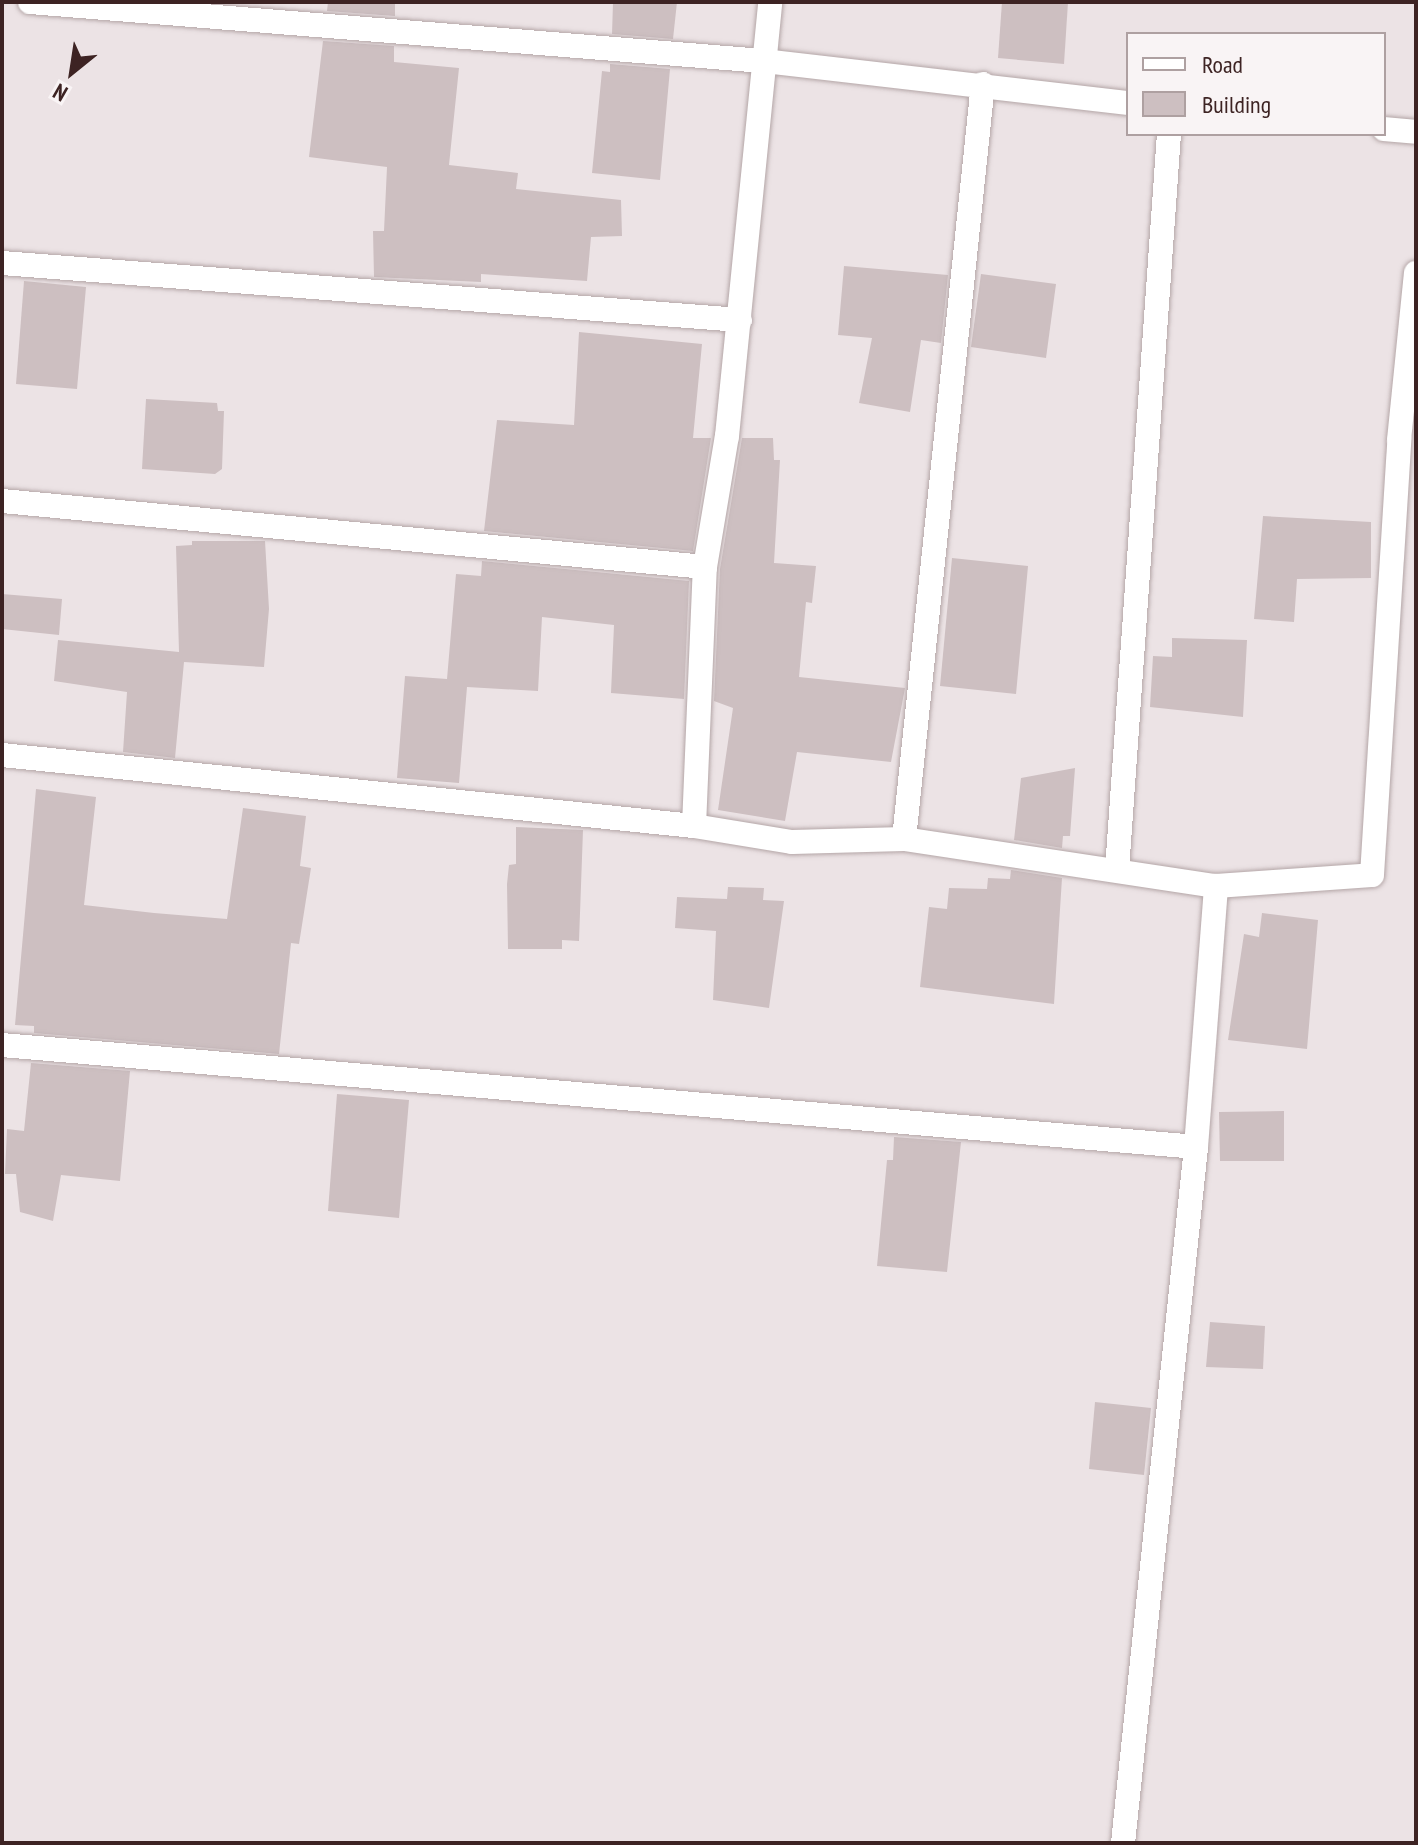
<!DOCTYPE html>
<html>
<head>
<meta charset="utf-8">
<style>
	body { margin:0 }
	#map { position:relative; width:1418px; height:1845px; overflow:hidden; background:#ece3e5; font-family:"PT Sans Narrow",sans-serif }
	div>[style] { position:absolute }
	.building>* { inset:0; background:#cdbfc1 }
	.roads { filter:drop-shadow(0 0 2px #b4a6a7) drop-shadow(0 0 2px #b4a6a7) }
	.street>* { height:24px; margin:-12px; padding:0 12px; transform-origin:12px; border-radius:12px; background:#fff }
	span { translate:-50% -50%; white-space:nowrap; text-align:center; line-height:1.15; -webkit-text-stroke:6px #f9f4f5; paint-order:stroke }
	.frame { position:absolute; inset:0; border:4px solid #3d2323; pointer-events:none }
	.legend { position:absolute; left:1126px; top:32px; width:260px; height:104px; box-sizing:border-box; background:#f9f4f5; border:2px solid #aea0a1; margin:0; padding:10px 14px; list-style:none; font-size:24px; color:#3d2323 }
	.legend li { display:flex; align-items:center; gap:16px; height:40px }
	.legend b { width:40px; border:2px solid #aea0a1 }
	.north { position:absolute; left:32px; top:32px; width:80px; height:80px; -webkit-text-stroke:6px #f9f4f5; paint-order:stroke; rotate:210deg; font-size:22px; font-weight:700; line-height:32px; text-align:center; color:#3d2323 }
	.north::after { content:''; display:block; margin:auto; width:28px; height:36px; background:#3d2323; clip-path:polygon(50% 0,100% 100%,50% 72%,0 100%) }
</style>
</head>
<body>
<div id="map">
	<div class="building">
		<i style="clip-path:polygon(328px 2px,395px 2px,395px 16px,327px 11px)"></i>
		<i style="clip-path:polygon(613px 2px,677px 2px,673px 39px,612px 34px)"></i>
		<i style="clip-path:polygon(1002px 2px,1068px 2px,1064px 64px,998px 58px)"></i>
		<i style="clip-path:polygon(323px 41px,394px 46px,394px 62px,459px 68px,449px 165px,518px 173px,516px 189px,621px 200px,622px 236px,591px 237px,587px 281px,481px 274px,481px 282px,374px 277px,373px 231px,384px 231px,387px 167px,309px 157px)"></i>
		<i style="clip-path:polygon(610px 64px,670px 69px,660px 180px,592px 173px,602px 71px,610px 72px)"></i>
		<i style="clip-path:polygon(844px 266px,948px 275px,941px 343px,921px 340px,910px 412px,859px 403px,872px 338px,838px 335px)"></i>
		<i style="clip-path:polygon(981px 274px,1056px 284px,1046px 358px,971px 347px)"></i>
		<i style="clip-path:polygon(24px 281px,86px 287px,77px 389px,16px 384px)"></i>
		<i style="clip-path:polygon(579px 332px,702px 344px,693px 438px,711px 438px,693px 551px,484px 531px,497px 420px,574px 425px)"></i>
		<i style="clip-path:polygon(146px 399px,217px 403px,218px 411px,224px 411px,222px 469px,215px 474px,142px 469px)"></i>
		<i style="clip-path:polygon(742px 438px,773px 438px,774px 460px,780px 460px,774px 563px,816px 566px,812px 603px,806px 602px,799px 677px,905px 688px,891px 762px,797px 752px,785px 821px,718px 810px,733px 708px,714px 701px,720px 569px)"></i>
		<i style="clip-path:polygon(1263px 516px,1371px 522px,1371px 578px,1297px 579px,1294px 622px,1254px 619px)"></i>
		<i style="clip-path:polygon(192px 541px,265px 541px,269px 609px,264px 667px,184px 662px,175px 758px,123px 752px,127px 692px,54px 681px,58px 640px,179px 652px,176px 546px,192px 545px)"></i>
		<i style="clip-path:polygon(952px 558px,1028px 566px,1016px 694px,940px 686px)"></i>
		<i style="clip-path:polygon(482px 561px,689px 581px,684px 699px,611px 693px,614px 625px,542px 617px,538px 691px,467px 687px,459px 783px,397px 778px,405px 676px,447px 679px,456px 574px,481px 576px)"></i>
		<i style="clip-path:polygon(2px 594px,62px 599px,59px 635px,2px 629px)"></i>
		<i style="clip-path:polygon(1172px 638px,1247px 640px,1243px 717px,1150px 707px,1153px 656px,1172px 657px)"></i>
		<i style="clip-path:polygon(1075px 768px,1070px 836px,1063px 836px,1062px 848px,1014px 840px,1021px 778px)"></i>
		<i style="clip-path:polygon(36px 789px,96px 797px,84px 905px,154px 913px,227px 919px,243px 808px,306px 816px,300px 866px,311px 868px,299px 944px,291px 943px,279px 1054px,34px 1033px,34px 1026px,15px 1025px)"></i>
		<i style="clip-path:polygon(516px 827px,583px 830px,579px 941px,562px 940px,562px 949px,508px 949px,507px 884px,509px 865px,516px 864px)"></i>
		<i style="clip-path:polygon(1011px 870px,1062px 878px,1054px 1004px,920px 987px,929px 907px,947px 909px,949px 888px,987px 889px,988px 878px,1010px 879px)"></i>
		<i style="clip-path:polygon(728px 887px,764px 888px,763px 900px,784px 901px,769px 1008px,713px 1000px,716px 931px,675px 928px,677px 897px,727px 899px)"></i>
		<i style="clip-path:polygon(1262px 913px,1318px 920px,1307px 1049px,1228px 1040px,1244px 934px,1259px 937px)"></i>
		<i style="clip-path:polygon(31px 1063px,130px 1071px,120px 1181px,61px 1175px,53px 1221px,20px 1212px,16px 1174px,5px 1174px,7px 1129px,24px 1131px)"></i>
		<i style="clip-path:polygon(337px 1094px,409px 1100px,399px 1218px,328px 1211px)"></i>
		<i style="clip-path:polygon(1284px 1111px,1284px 1161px,1220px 1161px,1219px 1112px)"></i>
		<i style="clip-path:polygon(894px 1137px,961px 1142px,947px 1272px,877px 1266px,887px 1160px,893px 1160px)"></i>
		<i style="clip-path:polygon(1210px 1322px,1265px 1326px,1263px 1369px,1206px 1367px)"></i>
		<i style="clip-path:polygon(1095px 1402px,1151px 1408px,1144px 1475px,1089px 1469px)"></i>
	</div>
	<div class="roads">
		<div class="street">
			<i style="left:30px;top:2px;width:736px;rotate:4.6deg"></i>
			<i style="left:764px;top:61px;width:366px;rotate:6.6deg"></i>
			<i style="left:1384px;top:129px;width:32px;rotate:5deg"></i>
			<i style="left:2px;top:263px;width:740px;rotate:4.42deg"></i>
			<i style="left:2px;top:501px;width:706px;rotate:5.36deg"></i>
			<i style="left:2px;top:755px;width:696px;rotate:5.86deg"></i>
			<i style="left:694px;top:826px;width:99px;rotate:9.3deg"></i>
			<i style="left:792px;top:842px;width:112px;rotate:-1.5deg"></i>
			<i style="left:904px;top:839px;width:316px;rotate:8.6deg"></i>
			<i style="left:1216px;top:886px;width:156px;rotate:-4deg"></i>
			<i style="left:1372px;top:875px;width:436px;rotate:-86.4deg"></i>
			<i style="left:1399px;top:440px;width:168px;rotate:-84.2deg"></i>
			<i style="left:694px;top:826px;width:259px;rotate:-87.6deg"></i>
			<i style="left:705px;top:567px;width:133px;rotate:-80.5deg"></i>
			<i style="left:727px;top:436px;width:436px;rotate:-84.3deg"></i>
			<i style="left:904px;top:839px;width:759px;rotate:-84.03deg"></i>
			<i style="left:1117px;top:870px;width:738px;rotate:-85.96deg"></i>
			<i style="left:2px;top:1045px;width:1198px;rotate:4.88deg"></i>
			<i style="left:1123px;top:1843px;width:700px;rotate:-84.01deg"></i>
			<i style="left:1196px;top:1147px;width:262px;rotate:-85.6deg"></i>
		</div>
	</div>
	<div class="frame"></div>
	<ul class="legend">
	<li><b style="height:10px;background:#fff"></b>Road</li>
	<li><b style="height:22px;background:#cdbfc1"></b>Building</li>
	</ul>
	<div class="north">N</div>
</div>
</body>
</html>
